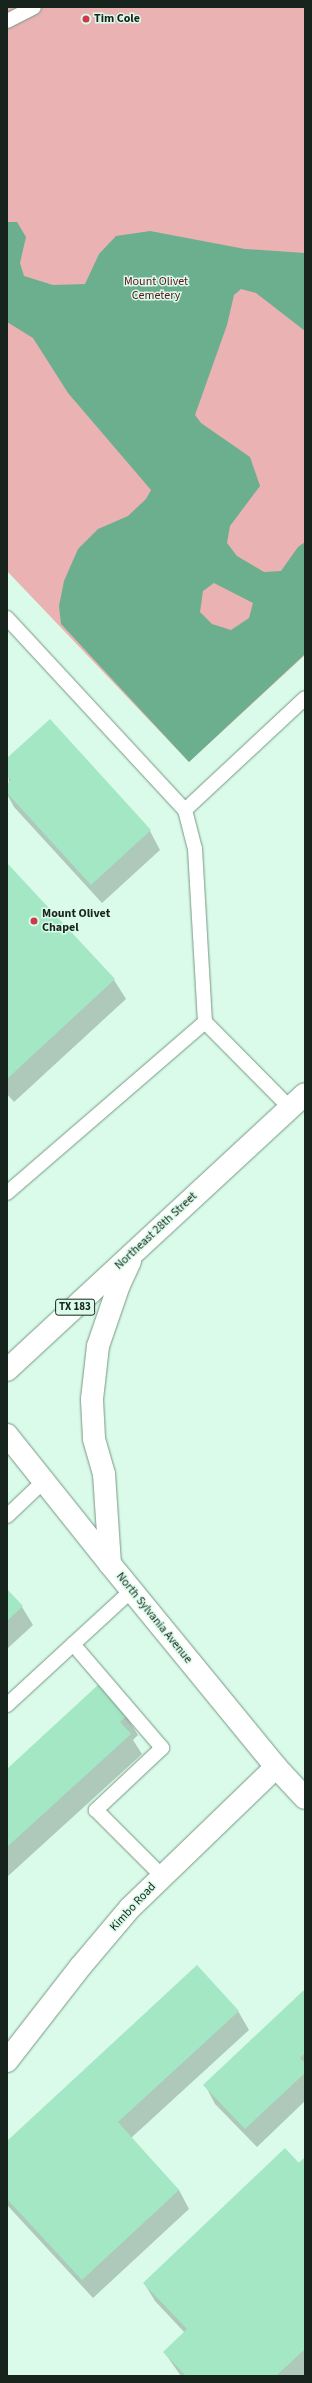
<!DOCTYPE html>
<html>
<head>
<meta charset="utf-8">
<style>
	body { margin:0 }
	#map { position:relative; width:312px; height:2383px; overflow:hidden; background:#dafbe9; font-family:"Source Sans 3",sans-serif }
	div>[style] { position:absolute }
	.green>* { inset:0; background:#eab2b2 }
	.water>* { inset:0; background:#6caf8e }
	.shadow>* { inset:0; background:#0003 }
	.building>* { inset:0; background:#a3e7c5 }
	.roads { filter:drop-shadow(0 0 1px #789786) drop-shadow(0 0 1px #789786) }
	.lane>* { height:14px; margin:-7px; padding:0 7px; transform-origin:7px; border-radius:7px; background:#fff }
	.street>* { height:22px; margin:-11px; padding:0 11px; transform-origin:11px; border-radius:11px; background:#fff }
	.secondary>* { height:22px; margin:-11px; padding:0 11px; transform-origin:11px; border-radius:11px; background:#fff }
	.primary>* { height:22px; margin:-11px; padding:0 11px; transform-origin:11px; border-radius:11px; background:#fff }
	.dots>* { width:11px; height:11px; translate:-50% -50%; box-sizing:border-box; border:2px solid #dafbe9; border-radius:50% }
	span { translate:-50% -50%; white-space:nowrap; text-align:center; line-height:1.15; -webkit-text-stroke:3px #dafbe9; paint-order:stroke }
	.shield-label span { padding:1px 3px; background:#dafbe9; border:1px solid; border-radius:3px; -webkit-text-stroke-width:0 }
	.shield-label { font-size:11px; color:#17241d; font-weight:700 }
	.poi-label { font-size:12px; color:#17241d; font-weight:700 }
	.left { translate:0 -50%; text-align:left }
	.park-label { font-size:12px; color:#62101b }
	.street-label { font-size:12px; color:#17241d }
	.frame { position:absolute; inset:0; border:8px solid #17241d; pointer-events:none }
</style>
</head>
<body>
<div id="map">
	<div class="green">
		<i style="clip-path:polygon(7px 7px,305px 7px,305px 655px,189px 762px,7px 571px)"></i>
	</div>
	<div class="water">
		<i style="clip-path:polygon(evenodd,7px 222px,17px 222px,26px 237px,20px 263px,24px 276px,53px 285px,85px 284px,99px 254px,116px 236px,150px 231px,245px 249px,305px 253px,305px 331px,256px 293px,241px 289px,234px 295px,227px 325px,195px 415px,201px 423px,250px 457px,260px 486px,230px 526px,227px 543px,237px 556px,264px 572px,281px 571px,298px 547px,305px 542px,305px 654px,189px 762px,61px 624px,59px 606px,64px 581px,78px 549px,98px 529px,128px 516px,146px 499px,151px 490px,68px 393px,33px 338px,7px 322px,7px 222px,214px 583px,253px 603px,249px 618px,231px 630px,212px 624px,200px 612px,203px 591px,214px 583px)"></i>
	</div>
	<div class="shadow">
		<i style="clip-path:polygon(7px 760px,150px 831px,160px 850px,102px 903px,14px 807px,7px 794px,9px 783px)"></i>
		<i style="clip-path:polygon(7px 864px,114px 980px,126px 999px,14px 1102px,7px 1094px)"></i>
		<i style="clip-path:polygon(7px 1591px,22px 1607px,33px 1625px,7px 1649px)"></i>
		<i style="clip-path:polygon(126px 1716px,138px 1735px,133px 1740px,142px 1754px,7px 1877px,7px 1770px)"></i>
		<i style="clip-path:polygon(305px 1990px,305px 2101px,257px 2147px,215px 2104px,205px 2085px)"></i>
		<i style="clip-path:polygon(238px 2011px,249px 2030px,131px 2138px,179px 2190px,189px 2209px,93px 2298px,7px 2205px,7px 2142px)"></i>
		<i style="clip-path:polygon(305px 2158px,305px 2376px,181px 2376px,164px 2352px,185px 2333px,155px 2301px,144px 2283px)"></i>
	</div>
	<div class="building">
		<i style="clip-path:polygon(50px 719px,151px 830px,91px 885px,7px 793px,7px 784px,11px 780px,7px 776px,7px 758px)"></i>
		<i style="clip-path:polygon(7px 863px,115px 979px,7px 1079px)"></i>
		<i style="clip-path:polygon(7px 1589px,23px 1606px,7px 1621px)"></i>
		<i style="clip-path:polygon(99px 1684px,127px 1715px,120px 1722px,131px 1734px,7px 1847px,7px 1769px)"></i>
		<i style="clip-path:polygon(197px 1965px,239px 2011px,118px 2122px,179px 2190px,82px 2280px,7px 2199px,7px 2141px)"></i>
		<i style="clip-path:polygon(305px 1989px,305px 2053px,300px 2058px,305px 2063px,305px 2073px,245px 2129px,203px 2085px)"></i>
		<i style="clip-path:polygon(285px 2148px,299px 2163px,305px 2157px,305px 2349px,276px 2376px,186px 2376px,163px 2352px,187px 2329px,143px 2283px)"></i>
	</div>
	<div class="roads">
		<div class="lane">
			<i style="left:7px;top:21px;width:30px;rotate:-27deg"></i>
			<i style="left:7px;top:618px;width:262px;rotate:47.2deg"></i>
			<i style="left:185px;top:810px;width:40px;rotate:75.6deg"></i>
			<i style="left:195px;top:849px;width:173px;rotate:86.7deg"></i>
			<i style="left:205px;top:1022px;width:121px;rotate:45.3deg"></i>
			<i style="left:185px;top:810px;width:164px;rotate:-43deg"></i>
			<i style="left:7px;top:1193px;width:262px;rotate:-40.8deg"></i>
			<i style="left:7px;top:1516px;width:51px;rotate:-43.4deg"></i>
			<i style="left:73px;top:1644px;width:137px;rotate:49.4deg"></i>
			<i style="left:162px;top:1748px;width:91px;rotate:136.8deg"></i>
			<i style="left:96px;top:1810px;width:93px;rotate:45deg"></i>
			<i style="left:7px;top:1705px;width:170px;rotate:-42.6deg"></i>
		</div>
		<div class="street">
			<i style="left:7px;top:2061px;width:120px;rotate:-52.1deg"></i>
			<i style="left:81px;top:1966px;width:76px;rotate:-49.8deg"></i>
			<i style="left:130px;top:1908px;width:203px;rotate:-44deg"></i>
		</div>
		<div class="secondary">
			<i style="left:7px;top:1435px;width:165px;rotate:51.4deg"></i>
			<i style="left:110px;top:1564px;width:262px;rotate:50.7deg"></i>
			<i style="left:276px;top:1767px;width:42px;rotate:46.9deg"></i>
		</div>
		<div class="primary">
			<i style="left:7px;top:1370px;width:406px;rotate:-42.8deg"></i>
			<i style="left:110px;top:1564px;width:90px;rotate:-93.8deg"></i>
			<i style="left:104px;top:1474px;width:37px;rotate:-106deg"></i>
			<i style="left:94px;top:1438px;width:39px;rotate:-93deg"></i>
			<i style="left:92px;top:1399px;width:53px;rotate:-83.5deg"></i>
			<i style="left:98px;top:1346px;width:65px;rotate:-71deg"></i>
			<i style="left:119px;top:1285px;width:26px;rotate:-65deg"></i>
		</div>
	</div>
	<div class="dots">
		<i style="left:86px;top:19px;background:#cb3b4a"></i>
		<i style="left:34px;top:921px;background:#cb3b4a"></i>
	</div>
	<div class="shield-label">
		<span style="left:75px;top:1307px">TX 183</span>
	</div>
	<div class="poi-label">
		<span class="left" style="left:94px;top:19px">Tim Cole</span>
		<span class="left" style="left:42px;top:921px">Mount Olivet<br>Chapel</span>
	</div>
	<div class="park-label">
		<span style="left:156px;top:289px">Mount Olivet<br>Cemetery</span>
	</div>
	<div class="street-label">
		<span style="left:156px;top:1231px;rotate:-43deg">Northeast 28th Street</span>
		<span style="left:154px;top:1618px;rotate:51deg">North Sylvania Avenue</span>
		<span style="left:133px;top:1907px;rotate:-47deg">Kimbo Road</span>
	</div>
	<div class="frame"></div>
</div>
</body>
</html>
